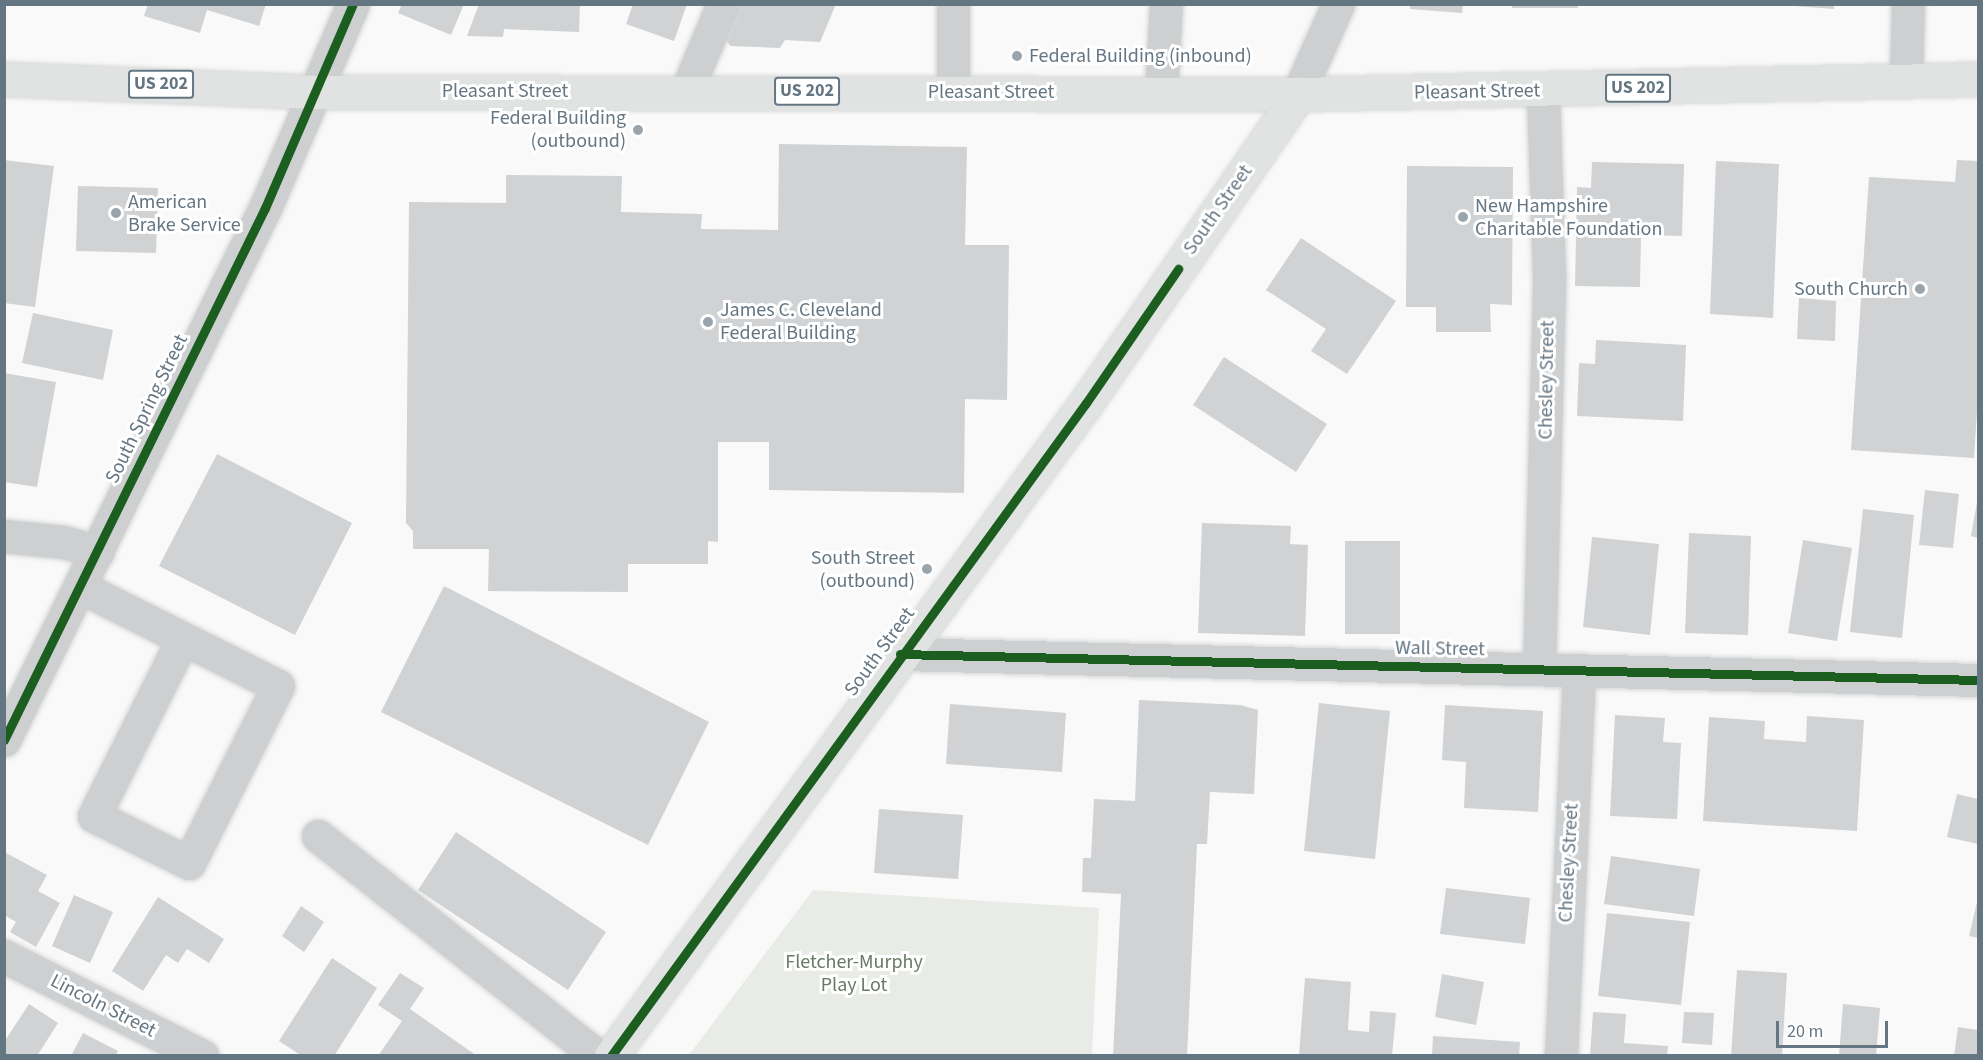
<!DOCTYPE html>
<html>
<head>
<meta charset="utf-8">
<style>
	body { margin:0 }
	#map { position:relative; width:1983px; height:1060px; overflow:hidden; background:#f9f9f9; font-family:"Source Sans 3",sans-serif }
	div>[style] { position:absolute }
	.green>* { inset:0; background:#e8ebe6 }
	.building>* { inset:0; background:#d0d2d3 }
	.roads { filter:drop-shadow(0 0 2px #d5d6d7) drop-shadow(0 0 2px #d5d6d7) }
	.minor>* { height:33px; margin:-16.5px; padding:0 16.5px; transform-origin:16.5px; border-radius:16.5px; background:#cecfd0 }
	.major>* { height:33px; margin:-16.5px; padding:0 16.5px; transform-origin:16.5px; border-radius:16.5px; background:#e1e2e2 }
	.cycleway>* { height:9px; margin:-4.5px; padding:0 4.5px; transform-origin:4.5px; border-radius:4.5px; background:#1b5e20 }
	.dots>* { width:16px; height:16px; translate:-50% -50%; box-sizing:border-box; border:3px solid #fff; border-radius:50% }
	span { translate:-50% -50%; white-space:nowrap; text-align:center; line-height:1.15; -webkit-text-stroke:6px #fff; paint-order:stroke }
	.shield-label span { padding:2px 4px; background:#fff; border:2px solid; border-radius:4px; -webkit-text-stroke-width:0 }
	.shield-label { font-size:18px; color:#657683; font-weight:700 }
	.poi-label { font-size:20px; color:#657683 }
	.left { translate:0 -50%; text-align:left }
	.right { translate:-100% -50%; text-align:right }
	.street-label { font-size:20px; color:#657683 }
	.park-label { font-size:20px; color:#687a64 }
	.frame { position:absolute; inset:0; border:6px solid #657683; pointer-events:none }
	.scale { position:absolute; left:1776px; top:1021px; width:112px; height:27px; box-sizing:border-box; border:3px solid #657683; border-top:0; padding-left:8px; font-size:18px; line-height:21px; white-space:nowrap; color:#657683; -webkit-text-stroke:4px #fff; paint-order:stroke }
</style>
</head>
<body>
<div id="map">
	<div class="green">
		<i style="clip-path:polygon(813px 890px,1099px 908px,1092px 1055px,689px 1055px)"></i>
	</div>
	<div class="building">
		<i style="clip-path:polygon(148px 4px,266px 4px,259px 26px,207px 10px,200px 33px,144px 16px)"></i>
		<i style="clip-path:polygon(402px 4px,464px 4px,451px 35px,398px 13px)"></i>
		<i style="clip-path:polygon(479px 4px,580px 4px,579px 32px,504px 29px,503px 37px,467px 36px)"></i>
		<i style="clip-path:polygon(633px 4px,687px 4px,674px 41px,626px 24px)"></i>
		<i style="clip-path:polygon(741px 4px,836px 4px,820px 42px,785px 40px,780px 48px,731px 46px,725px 40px)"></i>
		<i style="clip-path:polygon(1410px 4px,1463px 4px,1462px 13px,1410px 9px)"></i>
		<i style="clip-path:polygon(1512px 4px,1578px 4px,1578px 8px,1512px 8px)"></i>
		<i style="clip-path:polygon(1769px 4px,1834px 4px,1834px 9px)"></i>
		<i style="clip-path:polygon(779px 144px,967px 147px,965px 245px,1009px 245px,1007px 400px,965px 399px,964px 493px,769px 490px,769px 442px,718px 442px,718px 542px,708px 541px,708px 564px,628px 564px,628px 592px,488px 591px,489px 549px,413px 549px,413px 531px,406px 523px,409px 202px,506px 203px,506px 175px,622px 176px,621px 212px,702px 214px,701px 229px,778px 230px)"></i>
		<i style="clip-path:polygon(4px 160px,54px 166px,35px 307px,4px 303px)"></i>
		<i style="clip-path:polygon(1957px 160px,1978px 161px,1978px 396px,1974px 458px,1851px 450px,1869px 177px,1955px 182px)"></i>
		<i style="clip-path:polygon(1716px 161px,1779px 164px,1773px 318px,1710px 314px)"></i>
		<i style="clip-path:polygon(1592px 162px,1684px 164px,1682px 236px,1641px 235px,1640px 287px,1575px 286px,1577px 187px,1591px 188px)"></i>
		<i style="clip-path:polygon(1407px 166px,1513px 167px,1512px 305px,1490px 304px,1491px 332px,1436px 332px,1436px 307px,1406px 307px)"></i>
		<i style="clip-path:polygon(78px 186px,158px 188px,156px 253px,76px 251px)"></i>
		<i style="clip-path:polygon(1301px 238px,1396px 301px,1347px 374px,1311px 351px,1326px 329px,1266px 290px)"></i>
		<i style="clip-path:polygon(1799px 298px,1836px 301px,1835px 341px,1797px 339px)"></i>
		<i style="clip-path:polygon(33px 313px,113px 330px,103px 380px,22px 363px)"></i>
		<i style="clip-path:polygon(1596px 340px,1686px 345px,1683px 421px,1577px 416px,1579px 363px,1595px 364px)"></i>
		<i style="clip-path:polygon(1224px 357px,1327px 424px,1296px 472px,1193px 405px)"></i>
		<i style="clip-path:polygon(4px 373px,56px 382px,37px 487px,4px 482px)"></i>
		<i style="clip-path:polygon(217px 454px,352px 523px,295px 635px,159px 566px)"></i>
		<i style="clip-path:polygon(1925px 490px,1959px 494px,1953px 548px,1919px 545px)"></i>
		<i style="clip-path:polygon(1977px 502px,1978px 502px,1978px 538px,1971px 536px)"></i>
		<i style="clip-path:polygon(1863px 509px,1914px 515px,1902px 638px,1850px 632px)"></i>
		<i style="clip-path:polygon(1202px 523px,1291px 526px,1290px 544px,1308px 545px,1305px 636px,1198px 633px)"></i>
		<i style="clip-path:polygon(1689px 533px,1751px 536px,1748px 635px,1685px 633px)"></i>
		<i style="clip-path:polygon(1592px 537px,1659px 544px,1650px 635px,1583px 627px)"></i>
		<i style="clip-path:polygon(1803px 540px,1852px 548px,1837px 641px,1788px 633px)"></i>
		<i style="clip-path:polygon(1345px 541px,1400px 541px,1400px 634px,1345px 634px)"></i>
		<i style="clip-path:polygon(444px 586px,709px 722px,648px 845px,381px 712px)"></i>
		<i style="clip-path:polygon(1139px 700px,1240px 705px,1258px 710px,1254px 794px,1210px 792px,1207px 844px,1197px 844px,1187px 1056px,1113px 1056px,1121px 894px,1082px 892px,1083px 858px,1091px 858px,1094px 799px,1135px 801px)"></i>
		<i style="clip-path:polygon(1319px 703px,1390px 711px,1375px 859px,1304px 851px)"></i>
		<i style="clip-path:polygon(950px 704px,1066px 713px,1062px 772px,946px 764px)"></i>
		<i style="clip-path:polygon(1445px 705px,1543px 711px,1538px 812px,1464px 808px,1466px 762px,1442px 760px)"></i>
		<i style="clip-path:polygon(1615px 715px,1665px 718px,1663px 742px,1681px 743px,1677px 819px,1610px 816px)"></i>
		<i style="clip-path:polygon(1807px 716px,1864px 720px,1857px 831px,1703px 821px,1709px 717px,1765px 721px,1764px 739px,1806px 742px)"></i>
		<i style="clip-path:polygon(1957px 794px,1978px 799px,1978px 844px,1947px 837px)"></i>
		<i style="clip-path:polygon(879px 809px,963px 815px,958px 879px,874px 873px)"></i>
		<i style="clip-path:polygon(456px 832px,606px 932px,568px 990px,418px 890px)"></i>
		<i style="clip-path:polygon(6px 853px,47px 875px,38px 891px,60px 903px,36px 947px,10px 932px,16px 922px,4px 915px)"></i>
		<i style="clip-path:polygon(1611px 856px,1700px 869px,1694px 916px,1604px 904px)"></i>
		<i style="clip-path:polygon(1446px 888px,1530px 898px,1525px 944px,1440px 934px)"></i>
		<i style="clip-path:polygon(74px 895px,113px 912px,90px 963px,52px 946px)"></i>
		<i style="clip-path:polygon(158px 897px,224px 939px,209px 963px,187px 949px,178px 963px,166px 955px,143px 991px,112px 971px)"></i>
		<i style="clip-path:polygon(1978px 898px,1978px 938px,1969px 936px)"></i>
		<i style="clip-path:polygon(301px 906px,324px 922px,304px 952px,282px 936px)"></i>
		<i style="clip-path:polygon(1607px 913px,1690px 922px,1681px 1005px,1598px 996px)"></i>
		<i style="clip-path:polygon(332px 958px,377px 988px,334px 1056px,302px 1056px,279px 1041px)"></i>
		<i style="clip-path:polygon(1737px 970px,1787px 973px,1782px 1056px,1731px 1056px)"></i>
		<i style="clip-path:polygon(400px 973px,424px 988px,410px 1009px,477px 1056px,378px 1056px,402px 1021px,378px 1005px)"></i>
		<i style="clip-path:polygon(1442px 974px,1484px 982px,1476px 1025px,1435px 1017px)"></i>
		<i style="clip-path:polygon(1305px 978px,1351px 982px,1348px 1030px,1369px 1032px,1370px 1011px,1396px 1013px,1392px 1056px,1299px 1056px)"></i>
		<i style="clip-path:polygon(29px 1004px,58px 1023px,37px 1056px,4px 1056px,4px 1042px)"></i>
		<i style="clip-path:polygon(1843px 1004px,1880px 1008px,1876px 1056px,1839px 1056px)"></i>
		<i style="clip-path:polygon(1593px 1012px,1626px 1014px,1624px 1043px,1668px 1046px,1667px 1056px,1590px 1056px)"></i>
		<i style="clip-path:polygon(1684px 1012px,1714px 1013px,1712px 1045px,1682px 1043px)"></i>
		<i style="clip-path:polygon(1958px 1027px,1978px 1030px,1978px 1056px,1954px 1056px)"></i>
		<i style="clip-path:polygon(83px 1033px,118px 1051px,115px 1056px,71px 1056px)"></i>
		<i style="clip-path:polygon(1433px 1036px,1520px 1042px,1519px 1056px,1432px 1056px)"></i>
	</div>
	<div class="roads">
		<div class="minor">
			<i style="left:953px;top:4px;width:88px;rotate:90deg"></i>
			<i style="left:1906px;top:78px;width:74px;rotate:-88.5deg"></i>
			<i style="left:687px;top:90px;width:93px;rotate:-67.3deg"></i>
			<i style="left:1161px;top:93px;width:89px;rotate:-86.8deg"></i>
			<i style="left:1298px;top:94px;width:98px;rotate:-66deg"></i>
			<i style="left:4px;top:536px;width:60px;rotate:5.7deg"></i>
			<i style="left:64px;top:542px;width:35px;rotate:16deg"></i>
			<i style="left:80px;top:587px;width:221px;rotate:26.6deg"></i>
			<i style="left:278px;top:686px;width:198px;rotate:116.7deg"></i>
			<i style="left:189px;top:863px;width:106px;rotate:-153.7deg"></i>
			<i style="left:94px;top:816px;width:197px;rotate:-63.4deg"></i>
			<i style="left:900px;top:654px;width:1078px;rotate:1.38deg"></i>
			<i style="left:1539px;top:669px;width:394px;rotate:-88.5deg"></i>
			<i style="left:1549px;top:275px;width:184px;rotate:-91.9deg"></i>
			<i style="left:4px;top:740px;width:593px;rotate:-63.87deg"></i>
			<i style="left:265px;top:208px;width:222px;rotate:-66.7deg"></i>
			<i style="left:318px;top:836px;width:356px;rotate:38.2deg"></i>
			<i style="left:4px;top:956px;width:222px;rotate:26.8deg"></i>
			<i style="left:1561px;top:1056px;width:386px;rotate:-87.3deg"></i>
		</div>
		<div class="major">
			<i style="left:4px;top:79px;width:313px;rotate:2.4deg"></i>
			<i style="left:317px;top:92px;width:981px;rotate:0.12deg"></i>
			<i style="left:1298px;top:94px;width:680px;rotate:-1.26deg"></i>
			<i style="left:611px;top:1056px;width:807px;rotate:-53.97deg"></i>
			<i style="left:1086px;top:403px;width:375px;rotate:-55.5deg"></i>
		</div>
	</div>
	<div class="cycleway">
		<i style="left:900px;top:654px;width:1078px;rotate:1.38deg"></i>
		<i style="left:4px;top:740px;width:593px;rotate:-63.87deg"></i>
		<i style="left:265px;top:208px;width:222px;rotate:-66.7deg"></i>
		<i style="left:611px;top:1056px;width:807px;rotate:-53.97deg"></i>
		<i style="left:1086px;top:403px;width:163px;rotate:-55.5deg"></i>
	</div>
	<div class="dots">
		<i style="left:1017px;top:56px;background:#99a4ac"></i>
		<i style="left:638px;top:130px;background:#99a4ac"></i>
		<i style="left:116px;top:213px;background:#99a4ac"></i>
		<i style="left:1463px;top:217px;background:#99a4ac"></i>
		<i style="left:1920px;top:289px;background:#99a4ac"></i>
		<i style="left:708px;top:322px;background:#99a4ac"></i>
		<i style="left:927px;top:569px;background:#99a4ac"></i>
	</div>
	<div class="shield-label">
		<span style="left:161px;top:84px">US 202</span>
		<span style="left:1638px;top:88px">US 202</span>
		<span style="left:807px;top:91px">US 202</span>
	</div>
	<div class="poi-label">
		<span class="left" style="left:1029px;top:56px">Federal Building (inbound)</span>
		<span class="right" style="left:626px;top:130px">Federal Building<br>(outbound)</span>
		<span class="left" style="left:128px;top:214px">American<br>Brake Service</span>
		<span class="left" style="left:1475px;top:218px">New Hampshire<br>Charitable Foundation</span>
		<span class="right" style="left:1908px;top:289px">South Church</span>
		<span class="left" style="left:720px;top:322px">James C. Cleveland<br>Federal Building</span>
		<span class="right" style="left:915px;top:570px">South Street<br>(outbound)</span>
	</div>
	<div class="street-label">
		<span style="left:505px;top:91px">Pleasant Street</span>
		<span style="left:991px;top:92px">Pleasant Street</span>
		<span style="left:1477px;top:92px;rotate:-1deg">Pleasant Street</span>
		<span style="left:1218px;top:210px;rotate:-55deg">South Street</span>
		<span style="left:1547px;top:380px;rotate:-89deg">Chesley Street</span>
		<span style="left:147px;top:409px;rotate:-64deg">South Spring Street</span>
		<span style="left:1440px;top:649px;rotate:1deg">Wall Street</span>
		<span style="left:880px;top:652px;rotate:-54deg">South Street</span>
		<span style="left:1569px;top:863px;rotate:-87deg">Chesley Street</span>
		<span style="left:103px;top:1006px;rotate:27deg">Lincoln Street</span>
	</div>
	<div class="park-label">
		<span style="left:854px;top:974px">Fletcher-Murphy<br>Play Lot</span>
	</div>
	<div class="frame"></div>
	<div class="scale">20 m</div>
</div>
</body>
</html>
